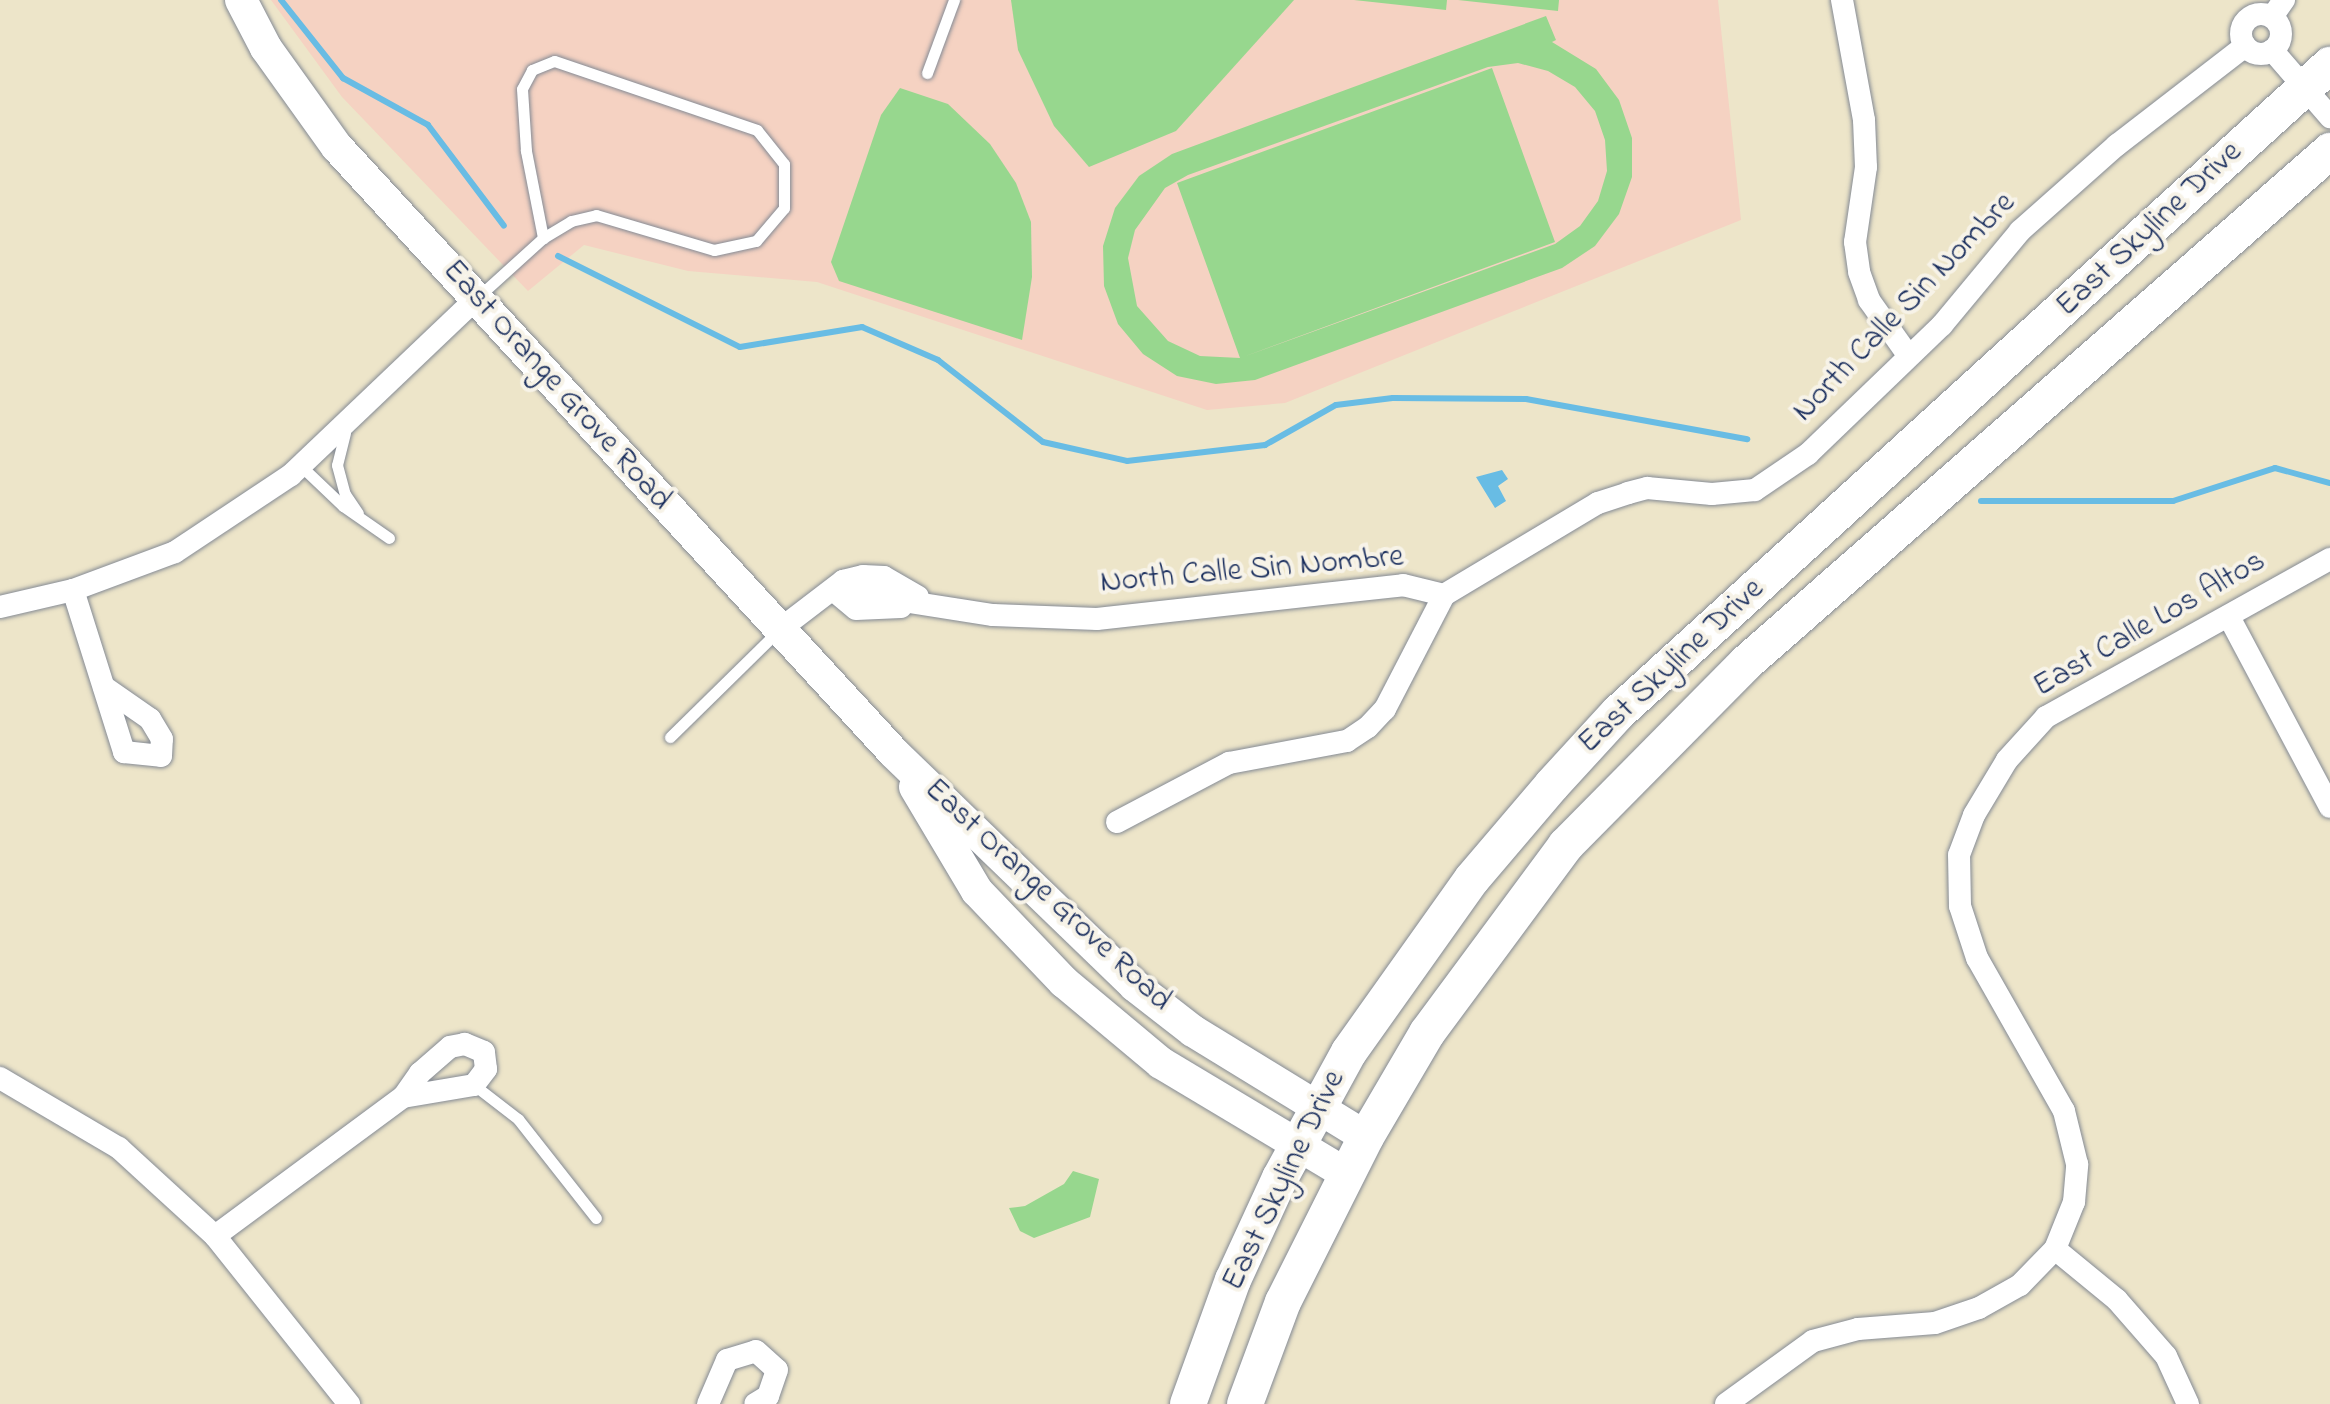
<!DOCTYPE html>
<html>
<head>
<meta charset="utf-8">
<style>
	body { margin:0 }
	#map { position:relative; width:2330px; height:1404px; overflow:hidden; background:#ede5c9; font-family:"Indie Flower",sans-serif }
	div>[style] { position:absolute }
	.built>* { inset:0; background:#f5d2c2 }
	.green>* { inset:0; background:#97d78e }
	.water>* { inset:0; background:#68bce4 }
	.stream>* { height:6px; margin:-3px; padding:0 3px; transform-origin:3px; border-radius:3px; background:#68bce4 }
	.roads { filter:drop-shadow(0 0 2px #848a94) drop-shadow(0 0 2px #848a94) }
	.lane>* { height:11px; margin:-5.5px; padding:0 5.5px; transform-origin:5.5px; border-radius:5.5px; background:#fff }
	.street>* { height:22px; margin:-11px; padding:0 11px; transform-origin:11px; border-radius:11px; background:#fff }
	.street>.ring { margin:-11px; padding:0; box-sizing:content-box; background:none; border:22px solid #fff; border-radius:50% }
	.secondary>* { height:32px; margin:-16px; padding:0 16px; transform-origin:16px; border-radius:16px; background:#fff }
	.primary>* { height:36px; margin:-18px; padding:0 18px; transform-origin:18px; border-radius:18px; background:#fff }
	span { translate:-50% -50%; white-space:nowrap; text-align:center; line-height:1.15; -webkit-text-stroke:8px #f7f3e8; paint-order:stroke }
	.street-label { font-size:32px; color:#1b2f5e }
</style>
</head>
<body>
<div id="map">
	<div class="built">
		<i style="clip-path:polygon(271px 0,1718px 0,1741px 220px,1285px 403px,1207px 410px,817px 282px,688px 271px,584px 245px,528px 291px,342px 97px)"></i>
	</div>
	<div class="green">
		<i style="clip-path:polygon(1011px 0,1294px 0,1176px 131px,1089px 167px,1054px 126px,1018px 50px)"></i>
		<i style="clip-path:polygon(1354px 0,1447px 0,1446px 10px)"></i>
		<i style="clip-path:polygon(1458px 0,1559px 0,1558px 11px)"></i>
		<i style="clip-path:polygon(evenodd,1546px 16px,1556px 40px,1552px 42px,1596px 69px,1619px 100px,1632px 138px,1632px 177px,1619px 214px,1595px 246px,1562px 268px,1255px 380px,1216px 384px,1177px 376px,1143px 354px,1118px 324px,1104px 286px,1103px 246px,1115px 208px,1139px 176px,1172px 154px,1546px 16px,1518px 63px,1548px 71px,1575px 87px,1595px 111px,1605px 140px,1607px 171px,1598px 201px,1580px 226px,1555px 244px,1243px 357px,1555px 242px,1492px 68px,1177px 183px,1240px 358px,1200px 356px,1168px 341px,1137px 306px,1128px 258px,1135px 230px,1165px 188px,1188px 175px,1488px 67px,1518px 63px)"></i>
		<i style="clip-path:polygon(900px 88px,948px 104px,990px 144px,1016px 183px,1031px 222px,1032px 277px,1022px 340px,839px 281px,831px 262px,881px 115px)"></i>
		<i style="clip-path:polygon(1073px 1171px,1099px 1179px,1090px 1217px,1034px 1238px,1020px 1231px,1009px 1208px,1025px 1206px,1064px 1184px)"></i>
	</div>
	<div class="water">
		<i style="clip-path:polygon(1502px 470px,1508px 479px,1498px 486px,1506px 501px,1495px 508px,1476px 477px)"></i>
	</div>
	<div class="stream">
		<i style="left:281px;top:0;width:100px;rotate:51.5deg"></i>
		<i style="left:343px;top:78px;width:97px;rotate:28.9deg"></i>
		<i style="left:428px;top:125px;width:126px;rotate:53deg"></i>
		<i style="left:558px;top:256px;width:203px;rotate:26.6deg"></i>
		<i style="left:740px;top:347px;width:124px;rotate:-9.3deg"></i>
		<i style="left:862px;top:327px;width:83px;rotate:23.5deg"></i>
		<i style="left:938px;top:360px;width:133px;rotate:38deg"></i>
		<i style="left:1043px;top:442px;width:86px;rotate:12.7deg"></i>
		<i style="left:1127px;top:461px;width:139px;rotate:-6.6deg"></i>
		<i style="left:1265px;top:445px;width:81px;rotate:-29.4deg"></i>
		<i style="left:1336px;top:405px;width:57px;rotate:-7deg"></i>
		<i style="left:1393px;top:398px;width:133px;rotate:0.4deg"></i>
		<i style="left:1526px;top:399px;width:225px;rotate:10.3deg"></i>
		<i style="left:1981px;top:501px;width:192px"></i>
		<i style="left:2173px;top:501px;width:107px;rotate:-17.9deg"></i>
		<i style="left:2275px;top:468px;width:57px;rotate:15.3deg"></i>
	</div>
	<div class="roads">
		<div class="lane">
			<i style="left:927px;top:73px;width:78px;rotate:-69.7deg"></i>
			<i style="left:479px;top:296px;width:86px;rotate:-42.2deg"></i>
			<i style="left:543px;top:238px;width:33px;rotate:-31deg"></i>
			<i style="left:571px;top:221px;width:26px;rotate:-13deg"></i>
			<i style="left:596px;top:215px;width:123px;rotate:16.5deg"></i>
			<i style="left:714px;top:250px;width:43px;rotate:-12.1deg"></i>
			<i style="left:756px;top:241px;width:43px;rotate:-49.7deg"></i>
			<i style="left:784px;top:208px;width:44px;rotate:-90deg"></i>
			<i style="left:784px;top:164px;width:43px;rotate:-128.5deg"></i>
			<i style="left:757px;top:130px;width:214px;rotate:-161.2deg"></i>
			<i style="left:554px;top:61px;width:24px;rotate:158deg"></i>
			<i style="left:532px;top:70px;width:21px;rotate:118deg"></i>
			<i style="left:522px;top:89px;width:62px;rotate:86.3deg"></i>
			<i style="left:526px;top:151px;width:89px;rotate:78.9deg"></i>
			<i style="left:345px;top:433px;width:33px;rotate:104deg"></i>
			<i style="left:337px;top:465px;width:30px;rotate:75deg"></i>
			<i style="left:345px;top:494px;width:23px;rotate:56deg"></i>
			<i style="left:301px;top:466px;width:58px;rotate:43.6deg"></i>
			<i style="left:343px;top:506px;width:56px;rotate:34.8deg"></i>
			<i style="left:670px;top:737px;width:151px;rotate:-44.5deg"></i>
			<i style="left:474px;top:1085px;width:56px;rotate:37.7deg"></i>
			<i style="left:518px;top:1119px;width:126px;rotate:51.8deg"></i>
		</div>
		<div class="street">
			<i style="left:1842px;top:0;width:122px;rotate:79.6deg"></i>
			<i style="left:1864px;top:120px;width:47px;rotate:87.6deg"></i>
			<i style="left:1866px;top:167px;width:76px;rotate:98.3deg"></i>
			<i style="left:1855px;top:242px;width:30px;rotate:82deg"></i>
			<i style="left:1859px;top:272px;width:30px;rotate:70deg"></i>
			<i style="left:1869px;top:300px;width:67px;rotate:54.7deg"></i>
			<i class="ring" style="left:2241px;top:14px;width:18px;height:18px"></i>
			<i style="left:2272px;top:17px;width:21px;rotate:-55deg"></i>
			<i style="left:2272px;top:50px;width:89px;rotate:49.1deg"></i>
			<i style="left:73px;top:590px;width:170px;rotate:72.5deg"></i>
			<i style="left:124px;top:752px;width:37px;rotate:6deg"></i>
			<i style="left:161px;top:756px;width:17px;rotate:-87deg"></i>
			<i style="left:162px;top:739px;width:23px;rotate:-121deg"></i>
			<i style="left:150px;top:719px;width:56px;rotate:-145.2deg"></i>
			<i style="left:833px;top:590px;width:162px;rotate:8.9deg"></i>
			<i style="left:993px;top:615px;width:104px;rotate:2.2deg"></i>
			<i style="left:1097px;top:619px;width:308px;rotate:-6.3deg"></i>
			<i style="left:1403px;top:585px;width:42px;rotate:13.7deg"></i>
			<i style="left:1444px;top:595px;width:179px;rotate:-30.9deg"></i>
			<i style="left:1598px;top:503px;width:32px;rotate:-18deg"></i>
			<i style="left:1628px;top:493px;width:20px;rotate:-15deg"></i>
			<i style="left:1647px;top:488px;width:65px;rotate:5.3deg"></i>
			<i style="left:1712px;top:494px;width:43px;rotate:-5.3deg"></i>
			<i style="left:1755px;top:490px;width:64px;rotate:-34.2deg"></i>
			<i style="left:1808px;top:454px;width:186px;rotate:-43.9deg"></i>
			<i style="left:1942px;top:325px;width:122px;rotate:-50.3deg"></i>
			<i style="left:2020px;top:231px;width:130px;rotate:-41.6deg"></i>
			<i style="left:2117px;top:145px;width:162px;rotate:-37.7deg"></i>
			<i style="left:838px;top:594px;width:23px;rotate:40deg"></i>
			<i style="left:856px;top:609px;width:45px;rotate:-2.5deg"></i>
			<i style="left:0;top:607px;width:75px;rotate:-13.1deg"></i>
			<i style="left:73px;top:590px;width:109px;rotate:-20.4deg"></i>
			<i style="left:175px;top:552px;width:139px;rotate:-33.6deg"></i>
			<i style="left:291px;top:475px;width:255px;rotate:-43.6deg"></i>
			<i style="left:2229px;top:617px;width:215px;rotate:62deg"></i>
			<i style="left:779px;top:630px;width:81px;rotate:-37.4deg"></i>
			<i style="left:843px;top:581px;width:21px;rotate:-14deg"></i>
			<i style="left:863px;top:576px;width:21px;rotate:3deg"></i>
			<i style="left:884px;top:577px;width:39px;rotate:30deg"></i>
			<i style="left:1117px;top:822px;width:127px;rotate:-27.8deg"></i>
			<i style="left:1229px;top:763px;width:120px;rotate:-10.6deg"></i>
			<i style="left:1347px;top:741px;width:25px;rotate:-34deg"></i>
			<i style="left:1368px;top:727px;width:25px;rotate:-47deg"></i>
			<i style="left:1385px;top:709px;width:128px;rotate:-62.6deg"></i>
			<i style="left:0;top:1078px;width:138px;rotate:30.5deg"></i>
			<i style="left:119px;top:1148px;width:130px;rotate:42.5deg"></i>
			<i style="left:215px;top:1236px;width:215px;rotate:51.4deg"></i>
			<i style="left:215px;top:1236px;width:234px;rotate:-36.5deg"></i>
			<i style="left:403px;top:1097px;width:72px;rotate:-9.6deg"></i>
			<i style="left:474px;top:1085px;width:20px;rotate:-53deg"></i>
			<i style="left:486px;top:1069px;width:17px;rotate:-97deg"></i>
			<i style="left:484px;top:1052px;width:21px;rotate:-157deg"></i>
			<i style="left:465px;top:1044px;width:15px;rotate:169deg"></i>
			<i style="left:450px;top:1047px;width:40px;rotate:139deg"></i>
			<i style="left:420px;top:1073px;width:29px;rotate:125deg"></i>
			<i style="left:2055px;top:1249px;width:80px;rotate:39.4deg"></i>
			<i style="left:2117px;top:1300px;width:74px;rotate:48.8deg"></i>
			<i style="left:2166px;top:1356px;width:53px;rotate:65.4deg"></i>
			<i style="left:708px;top:1404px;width:48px;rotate:-66.6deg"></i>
			<i style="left:727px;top:1360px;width:30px;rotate:-17deg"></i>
			<i style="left:756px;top:1351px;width:28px;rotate:42deg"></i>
			<i style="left:777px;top:1370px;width:28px;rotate:109deg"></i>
			<i style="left:768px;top:1396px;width:15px;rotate:148deg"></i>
			<i style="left:1726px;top:1404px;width:107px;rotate:-35.9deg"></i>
			<i style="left:1813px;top:1341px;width:47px;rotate:-14.9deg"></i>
			<i style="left:1858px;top:1329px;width:77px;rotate:-4.5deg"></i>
			<i style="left:1935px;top:1323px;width:46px;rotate:-18.8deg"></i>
			<i style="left:1979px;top:1308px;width:47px;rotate:-29.3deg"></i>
			<i style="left:2020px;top:1285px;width:50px;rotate:-45.8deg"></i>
			<i style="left:2055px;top:1249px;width:51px;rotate:-68deg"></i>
			<i style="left:2074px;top:1202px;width:38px;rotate:-85deg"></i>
			<i style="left:2077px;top:1164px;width:55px;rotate:-103.8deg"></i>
			<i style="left:2064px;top:1111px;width:176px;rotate:-119.6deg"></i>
			<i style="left:1977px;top:958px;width:55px;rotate:-108.1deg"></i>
			<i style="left:1960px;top:906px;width:51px;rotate:-91.1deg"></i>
			<i style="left:1959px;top:855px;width:43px;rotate:-69.4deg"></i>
			<i style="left:1974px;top:815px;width:64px;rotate:-59deg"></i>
			<i style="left:2007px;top:760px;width:58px;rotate:-47.8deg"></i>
			<i style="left:2046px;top:717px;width:325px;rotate:-29.1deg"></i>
		</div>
		<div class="secondary">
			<i style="left:241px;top:0;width:54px;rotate:62.5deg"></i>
			<i style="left:266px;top:48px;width:122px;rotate:54.4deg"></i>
			<i style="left:337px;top:147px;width:823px;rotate:47.41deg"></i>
			<i style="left:894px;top:753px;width:335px;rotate:44deg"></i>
			<i style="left:1135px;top:986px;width:73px;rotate:37.8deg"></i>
			<i style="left:1193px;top:1031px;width:203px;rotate:31.5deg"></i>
			<i style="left:915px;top:787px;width:121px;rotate:59.2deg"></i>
			<i style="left:977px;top:891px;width:126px;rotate:46.3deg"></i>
			<i style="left:1064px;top:982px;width:126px;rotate:39.9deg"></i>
			<i style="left:1161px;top:1063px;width:214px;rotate:30.9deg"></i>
		</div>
		<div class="primary">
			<i style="left:1188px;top:1404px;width:132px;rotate:-70.1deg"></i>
			<i style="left:1233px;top:1280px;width:112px;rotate:-65.3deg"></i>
			<i style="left:1280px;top:1178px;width:144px;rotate:-61.3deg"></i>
			<i style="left:1349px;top:1052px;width:212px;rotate:-54.6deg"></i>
			<i style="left:1472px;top:879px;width:123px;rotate:-49.6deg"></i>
			<i style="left:1552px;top:785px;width:98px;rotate:-47.5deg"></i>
			<i style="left:1618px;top:713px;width:963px;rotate:-42.31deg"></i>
			<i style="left:1245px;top:1404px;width:109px;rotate:-69.6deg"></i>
			<i style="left:1283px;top:1302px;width:185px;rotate:-63.3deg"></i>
			<i style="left:1366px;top:1137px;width:121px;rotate:-59.6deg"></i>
			<i style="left:1427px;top:1033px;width:234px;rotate:-53.5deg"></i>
			<i style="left:1566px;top:845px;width:256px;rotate:-45.3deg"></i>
			<i style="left:1746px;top:663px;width:777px;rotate:-41.24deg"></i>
		</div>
	</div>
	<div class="street-label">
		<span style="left:2150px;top:230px;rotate:-43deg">East Skyline Drive</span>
		<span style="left:1905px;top:308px;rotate:-46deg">North Calle Sin Nombre</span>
		<span style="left:556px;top:386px;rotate:48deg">East Orange Grove Road</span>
		<span style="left:1252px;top:571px;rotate:-5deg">North Calle Sin Nombre</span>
		<span style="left:2150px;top:625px;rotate:-30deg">East Calle Los Altos</span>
		<span style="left:1672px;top:667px;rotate:-43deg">East Skyline Drive</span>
		<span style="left:1047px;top:896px;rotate:43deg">East Orange Grove Road</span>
		<span style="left:1285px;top:1181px;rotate:-64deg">East Skyline Drive</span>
	</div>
</div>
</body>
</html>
